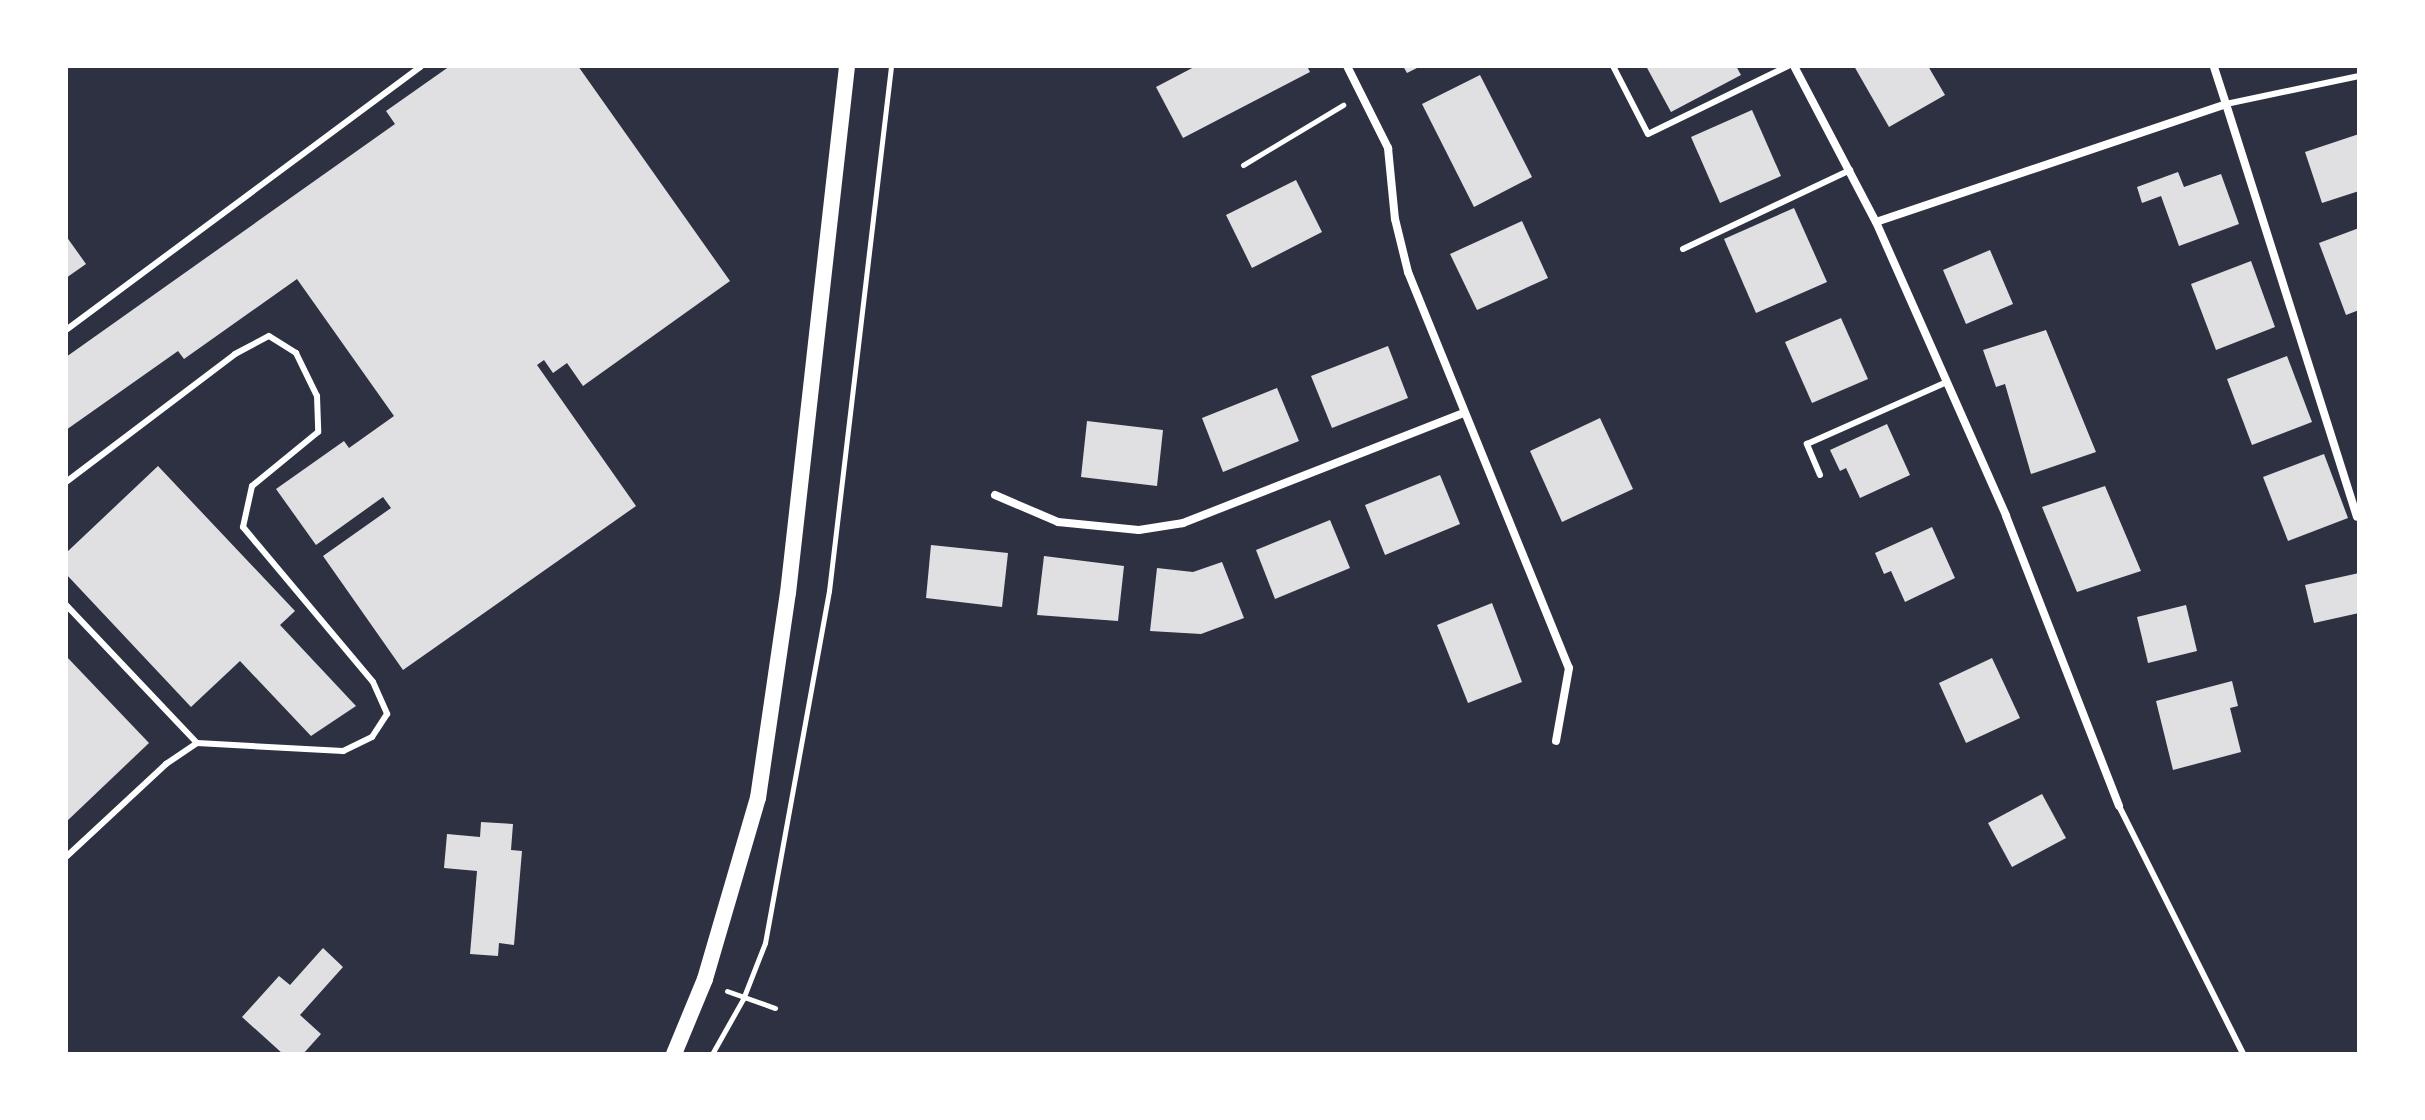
<!DOCTYPE html>
<html>
<head>
<meta charset="utf-8">
<style>
	body { margin:0 }
	#map { position:relative; width:2425px; height:1120px; overflow:hidden; background:#2d3142; font-family:"Alegreya Sans",sans-serif }
	div>[style] { position:absolute }
	.building>* { inset:0; background:#e0e0e3 }
	.path>* { height:5px; margin:-2.5px; padding:0 2.5px; transform-origin:2.5px; border-radius:2.5px; background:#fff }
	.service>* { height:6px; margin:-3px; padding:0 3px; transform-origin:3px; border-radius:3px; background:#fff }
	.minor>* { height:8px; margin:-4px; padding:0 4px; transform-origin:4px; border-radius:4px; background:#fff }
	.secondary>* { height:16px; margin:-8px; padding:0 8px; transform-origin:8px; border-radius:8px; background:#fff }
	span { translate:-50% -50%; white-space:nowrap; text-align:center; line-height:1.15; -webkit-text-stroke:8px #fff; paint-order:stroke }
	.frame { position:absolute; inset:0; border:68px solid #fff; pointer-events:none }
</style>
</head>
<body>
<div id="map">
	<div class="building">
		<i style="clip-path:polygon(450px 66px,578px 66px,730px 281px,583px 386px,567px 363px,553px 373px,544px 360px,537px 365px,636px 506px,403px 670px,323px 556px,391px 508px,383px 497px,316px 545px,276px 489px,344px 441px,349px 448px,394px 416px,297px 279px,184px 359px,178px 351px,66px 430px,66px 357px,395px 124px,386px 111px)"></i>
		<i style="clip-path:polygon(1196px 66px,1307px 66px,1310px 72px,1183px 138px,1156px 87px)"></i>
		<i style="clip-path:polygon(1403px 66px,1421px 66px,1407px 73px)"></i>
		<i style="clip-path:polygon(1646px 66px,1736px 66px,1741px 75px,1671px 112px)"></i>
		<i style="clip-path:polygon(1854px 66px,1928px 66px,1945px 95px,1889px 127px)"></i>
		<i style="clip-path:polygon(1480px 75px,1532px 177px,1474px 207px,1422px 104px)"></i>
		<i style="clip-path:polygon(1752px 110px,1781px 176px,1720px 203px,1691px 137px)"></i>
		<i style="clip-path:polygon(2359px 134px,2359px 191px,2322px 203px,2305px 152px)"></i>
		<i style="clip-path:polygon(2178px 172px,2184px 187px,2221px 174px,2239px 224px,2179px 246px,2161px 196px,2142px 203px,2137px 187px)"></i>
		<i style="clip-path:polygon(1296px 180px,1322px 232px,1252px 268px,1226px 215px)"></i>
		<i style="clip-path:polygon(1794px 208px,1827px 282px,1756px 313px,1724px 239px)"></i>
		<i style="clip-path:polygon(1522px 221px,1548px 278px,1477px 310px,1450px 254px)"></i>
		<i style="clip-path:polygon(2359px 228px,2359px 310px,2346px 315px,2319px 243px)"></i>
		<i style="clip-path:polygon(66px 236px,86px 264px,66px 278px)"></i>
		<i style="clip-path:polygon(1990px 250px,2013px 304px,1966px 324px,1943px 270px)"></i>
		<i style="clip-path:polygon(2251px 261px,2275px 327px,2216px 350px,2191px 284px)"></i>
		<i style="clip-path:polygon(1841px 318px,1868px 379px,1812px 403px,1785px 342px)"></i>
		<i style="clip-path:polygon(2046px 330px,2096px 452px,2031px 474px,2005px 384px,1996px 387px,1983px 350px)"></i>
		<i style="clip-path:polygon(1388px 346px,1408px 398px,1332px 428px,1311px 376px)"></i>
		<i style="clip-path:polygon(2287px 356px,2312px 422px,2252px 445px,2227px 379px)"></i>
		<i style="clip-path:polygon(1277px 388px,1299px 441px,1223px 472px,1202px 418px)"></i>
		<i style="clip-path:polygon(1600px 418px,1633px 489px,1562px 522px,1530px 451px)"></i>
		<i style="clip-path:polygon(1087px 421px,1163px 430px,1157px 486px,1081px 477px)"></i>
		<i style="clip-path:polygon(1887px 424px,1910px 475px,1860px 498px,1846px 468px,1840px 471px,1830px 450px)"></i>
		<i style="clip-path:polygon(2324px 454px,2348px 518px,2288px 541px,2263px 477px)"></i>
		<i style="clip-path:polygon(158px 466px,295px 611px,280px 625px,356px 706px,311px 736px,240px 661px,191px 707px,66px 574px,66px 553px)"></i>
		<i style="clip-path:polygon(1440px 475px,1460px 524px,1385px 555px,1365px 505px)"></i>
		<i style="clip-path:polygon(2105px 486px,2141px 571px,2077px 592px,2042px 507px)"></i>
		<i style="clip-path:polygon(1330px 520px,1350px 568px,1275px 599px,1256px 550px)"></i>
		<i style="clip-path:polygon(1932px 527px,1955px 578px,1905px 602px,1891px 571px,1884px 574px,1875px 553px)"></i>
		<i style="clip-path:polygon(931px 545px,1008px 553px,1002px 607px,926px 598px)"></i>
		<i style="clip-path:polygon(1044px 556px,1124px 566px,1118px 621px,1037px 615px)"></i>
		<i style="clip-path:polygon(1222px 562px,1244px 618px,1201px 634px,1150px 631px,1157px 568px,1193px 572px)"></i>
		<i style="clip-path:polygon(2359px 573px,2359px 613px,2314px 623px,2305px 585px)"></i>
		<i style="clip-path:polygon(1492px 603px,1522px 682px,1468px 703px,1437px 625px)"></i>
		<i style="clip-path:polygon(2186px 605px,2197px 651px,2148px 663px,2137px 617px)"></i>
		<i style="clip-path:polygon(66px 656px,149px 743px,66px 822px)"></i>
		<i style="clip-path:polygon(1992px 658px,2020px 718px,1966px 743px,1939px 683px)"></i>
		<i style="clip-path:polygon(2232px 681px,2238px 706px,2230px 708px,2241px 752px,2173px 770px,2156px 701px)"></i>
		<i style="clip-path:polygon(2042px 794px,2066px 838px,2012px 867px,1988px 823px)"></i>
		<i style="clip-path:polygon(481px 822px,513px 824px,511px 850px,522px 851px,514px 945px,499px 943px,498px 956px,470px 954px,477px 871px,444px 868px,447px 834px,480px 837px)"></i>
		<i style="clip-path:polygon(323px 948px,343px 967px,300px 1015px,321px 1034px,303px 1054px,283px 1054px,242px 1017px,279px 976px,290px 985px)"></i>
	</div>
	<div class="path">
		<i style="left:1243px;top:165px;width:117px;rotate:-31deg"></i>
		<i style="left:727px;top:991px;width:51px;rotate:19.5deg"></i>
		<i style="left:712px;top:1054px;width:63px;rotate:-60.6deg"></i>
		<i style="left:743px;top:999px;width:60px;rotate:-68.6deg"></i>
		<i style="left:765px;top:943px;width:358px;rotate:-79.7deg"></i>
		<i style="left:829px;top:591px;width:529px;rotate:-83.26deg"></i>
	</div>
	<div class="service">
		<i style="left:1613px;top:66px;width:76px;rotate:62.8deg"></i>
		<i style="left:1648px;top:134px;width:156px;rotate:-25.9deg"></i>
		<i style="left:2226px;top:104px;width:136px;rotate:-11.9deg"></i>
		<i style="left:1683px;top:249px;width:185px;rotate:-25.3deg"></i>
		<i style="left:66px;top:330px;width:442px;rotate:-36.6deg"></i>
		<i style="left:1820px;top:475px;width:34px;rotate:-113deg"></i>
		<i style="left:1807px;top:444px;width:153px;rotate:-23.9deg"></i>
		<i style="left:66px;top:482px;width:212px;rotate:-37.1deg"></i>
		<i style="left:235px;top:354px;width:38px;rotate:-28deg"></i>
		<i style="left:269px;top:336px;width:32px;rotate:32deg"></i>
		<i style="left:296px;top:353px;width:48px;rotate:64deg"></i>
		<i style="left:317px;top:396px;width:36px;rotate:88deg"></i>
		<i style="left:318px;top:432px;width:85px;rotate:140.7deg"></i>
		<i style="left:252px;top:486px;width:42px;rotate:102.4deg"></i>
		<i style="left:243px;top:527px;width:202px;rotate:50deg"></i>
		<i style="left:373px;top:682px;width:35px;rotate:66deg"></i>
		<i style="left:387px;top:714px;width:27px;rotate:123deg"></i>
		<i style="left:372px;top:737px;width:32px;rotate:154deg"></i>
		<i style="left:343px;top:751px;width:146px;rotate:-176.9deg"></i>
		<i style="left:197px;top:743px;width:190px;rotate:-133.5deg"></i>
		<i style="left:2119px;top:806px;width:277px;rotate:63.4deg"></i>
		<i style="left:66px;top:857px;width:137px;rotate:-42.9deg"></i>
		<i style="left:166px;top:764px;width:37px;rotate:-34deg"></i>
	</div>
	<div class="minor">
		<i style="left:1347px;top:66px;width:92px;rotate:63.4deg"></i>
		<i style="left:1388px;top:148px;width:71px;rotate:84.4deg"></i>
		<i style="left:1395px;top:219px;width:55px;rotate:76.2deg"></i>
		<i style="left:1408px;top:272px;width:427px;rotate:67.9deg"></i>
		<i style="left:1569px;top:668px;width:74px;rotate:100.1deg"></i>
		<i style="left:1794px;top:66px;width:176px;rotate:62.3deg"></i>
		<i style="left:1876px;top:222px;width:321px;rotate:66.1deg"></i>
		<i style="left:2006px;top:516px;width:311px;rotate:68.7deg"></i>
		<i style="left:2226px;top:104px;width:433px;rotate:72.4deg"></i>
		<i style="left:1876px;top:222px;width:369px;rotate:-18.6deg"></i>
		<i style="left:2226px;top:104px;width:40px;rotate:-108deg"></i>
		<i style="left:995px;top:495px;width:69px;rotate:23.2deg"></i>
		<i style="left:1058px;top:522px;width:81px;rotate:5.6deg"></i>
		<i style="left:1139px;top:530px;width:45px;rotate:-9deg"></i>
		<i style="left:1183px;top:523px;width:302px;rotate:-21.4deg"></i>
	</div>
	<div class="secondary">
		<i style="left:674px;top:1054px;width:81px;rotate:-67.5deg"></i>
		<i style="left:705px;top:979px;width:189px;rotate:-73.7deg"></i>
		<i style="left:758px;top:798px;width:207px;rotate:-81.7deg"></i>
		<i style="left:788px;top:593px;width:530px;rotate:-83.61deg"></i>
	</div>
	<div class="frame"></div>
</div>
</body>
</html>
